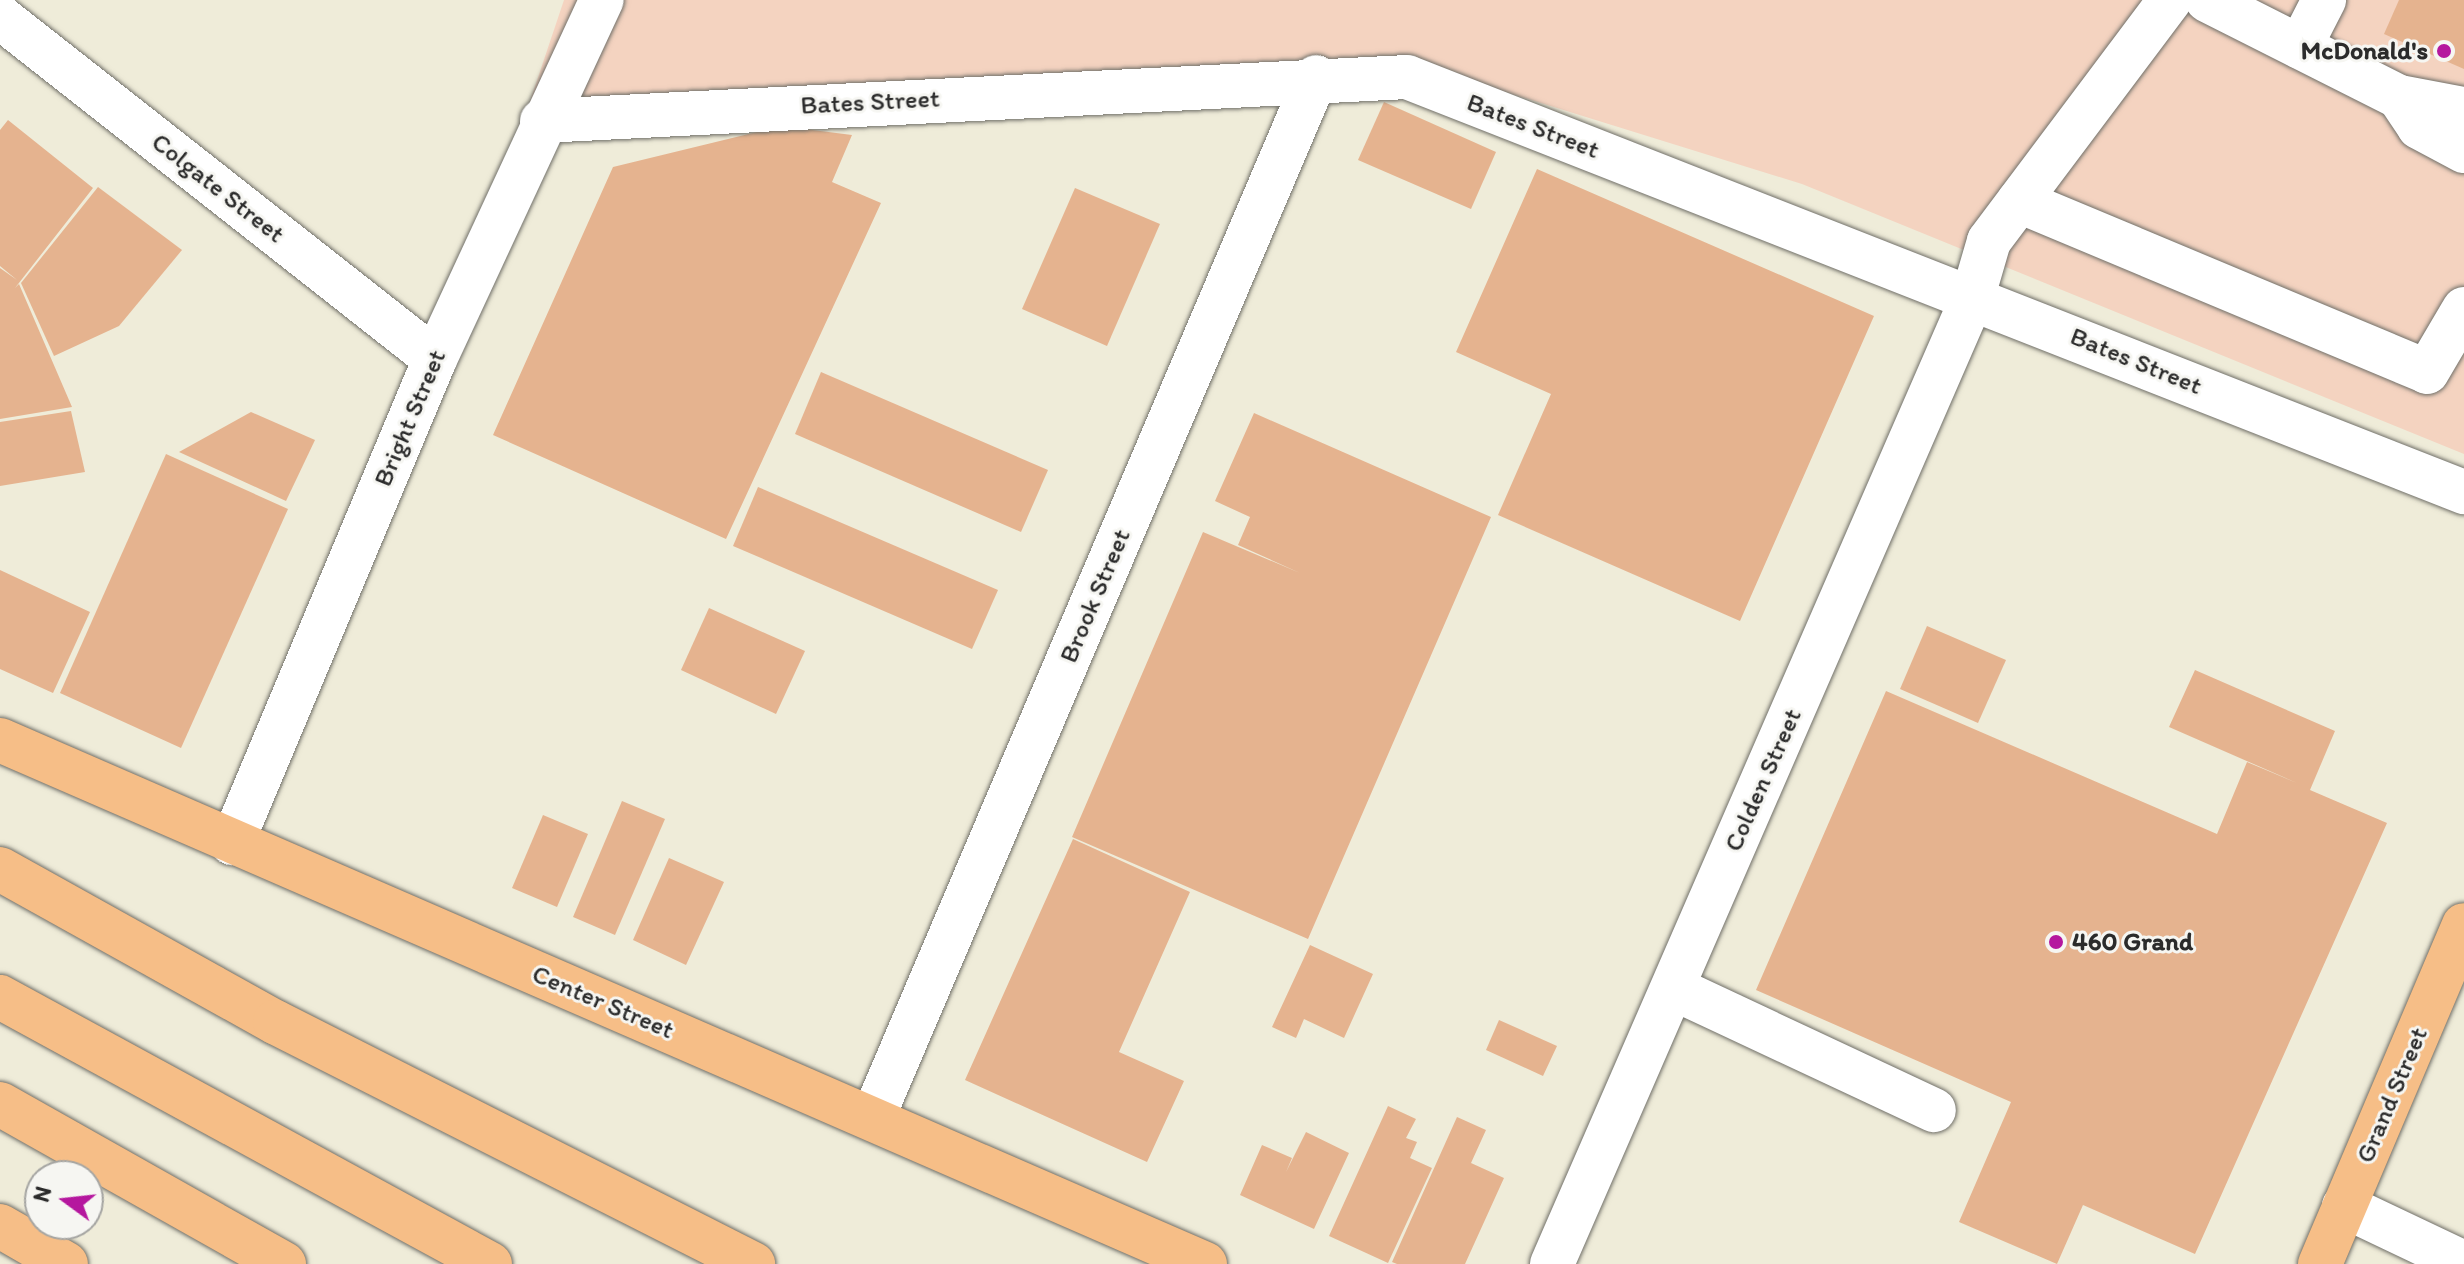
<!DOCTYPE html>
<html>
<head>
<meta charset="utf-8">
<style>
	body { margin:0 }
	#map { position:relative; width:2464px; height:1264px; overflow:hidden; background:#efecd9; font-family:Itim,sans-serif }
	div>[style] { position:absolute }
	.built>* { inset:0; background:#f4d3c0 }
	.building>* { inset:0; background:#e5b38f }
	.roads { filter:drop-shadow(0 0 2px #706f68) drop-shadow(0 0 2px #706f68) }
	.minor>* { height:44px; margin:-22px; padding:0 22px; transform-origin:22px; border-radius:22px; background:#fff }
	.major>* { height:44px; margin:-22px; padding:0 22px; transform-origin:22px; border-radius:22px; background:#f6be87 }
	.highway>* { height:44px; margin:-22px; padding:0 22px; transform-origin:22px; border-radius:22px; background:#f6be87 }
	.dots>* { width:22px; height:22px; translate:-50% -50%; box-sizing:border-box; border:4px solid #f6f6f2; border-radius:50% }
	span { translate:-50% -50%; white-space:nowrap; text-align:center; line-height:1.15; -webkit-text-stroke:6px #f6f6f2; paint-order:stroke }
	.poi-label { font-size:26px; color:#2b2b2b; font-weight:700 }
	.right { translate:-100% -50%; text-align:right }
	.left { translate:0 -50%; text-align:left }
	.street-label { font-size:26px; color:#2b2b2b }
	.north { position:absolute; left:24px; top:1160px; width:80px; height:80px; box-sizing:border-box; background:#f6f6f2; border:2px solid #a5a5a2; border-radius:50%; rotate:285deg; font-size:22px; font-weight:700; line-height:32px; text-align:center; color:#2b2b2b }
	.north::after { content:''; display:block; margin:auto; width:28px; height:36px; background:#b5179e; clip-path:polygon(50% 0,100% 100%,50% 72%,0 100%) }
</style>
</head>
<body>
<div id="map">
	<div class="built">
		<i style="clip-path:polygon(564px 0,2464px 0,2464px 454px,1802px 184px,1405px 61px,523px 122px)"></i>
	</div>
	<div class="building">
		<i style="clip-path:polygon(2399px 0,2464px 0,2464px 69px,2384px 34px)"></i>
		<i style="clip-path:polygon(1384px 102px,1496px 152px,1471px 209px,1358px 160px)"></i>
		<i style="clip-path:polygon(8px 120px,93px 188px,15px 288px,19px 284px,72px 407px,0 419px,0 268px,17px 280px,0 266px,0 130px)"></i>
		<i style="clip-path:polygon(781px 126px,852px 135px,832px 182px,881px 203px,726px 539px,493px 435px,613px 167px)"></i>
		<i style="clip-path:polygon(1537px 169px,1874px 316px,1740px 621px,1498px 515px,1551px 394px,1456px 352px)"></i>
		<i style="clip-path:polygon(98px 187px,182px 250px,119px 326px,54px 356px,21px 283px)"></i>
		<i style="clip-path:polygon(1075px 188px,1160px 224px,1107px 346px,1022px 309px)"></i>
		<i style="clip-path:polygon(821px 372px,1048px 470px,1021px 532px,795px 434px)"></i>
		<i style="clip-path:polygon(71px 411px,85px 472px,0 486px,0 422px)"></i>
		<i style="clip-path:polygon(251px 412px,315px 440px,286px 501px,179px 452px)"></i>
		<i style="clip-path:polygon(1254px 413px,1491px 517px,1308px 939px,1072px 837px,1203px 532px,1300px 573px,1238px 545px,1250px 517px,1215px 501px)"></i>
		<i style="clip-path:polygon(166px 454px,288px 509px,181px 748px,60px 693px)"></i>
		<i style="clip-path:polygon(758px 487px,998px 590px,972px 649px,733px 546px)"></i>
		<i style="clip-path:polygon(0 570px,90px 612px,53px 693px,0 669px)"></i>
		<i style="clip-path:polygon(709px 608px,805px 651px,776px 714px,681px 670px)"></i>
		<i style="clip-path:polygon(1927px 626px,2006px 660px,1978px 723px,1900px 689px)"></i>
		<i style="clip-path:polygon(2195px 670px,2335px 731px,2310px 790px,2387px 823px,2195px 1254px,2083px 1205px,2057px 1264px,1959px 1222px,2011px 1102px,1756px 990px,1886px 691px,2217px 834px,2247px 762px,2297px 783px,2169px 727px)"></i>
		<i style="clip-path:polygon(622px 801px,665px 819px,615px 935px,573px 917px)"></i>
		<i style="clip-path:polygon(543px 815px,588px 834px,557px 907px,512px 888px)"></i>
		<i style="clip-path:polygon(1073px 839px,1190px 892px,1119px 1052px,1184px 1081px,1147px 1162px,965px 1080px)"></i>
		<i style="clip-path:polygon(669px 858px,724px 882px,686px 965px,633px 940px)"></i>
		<i style="clip-path:polygon(1310px 945px,1373px 974px,1344px 1038px,1304px 1019px,1296px 1038px,1272px 1027px)"></i>
		<i style="clip-path:polygon(1499px 1020px,1557px 1046px,1543px 1076px,1486px 1050px)"></i>
		<i style="clip-path:polygon(1388px 1106px,1416px 1119px,1406px 1138px,1417px 1142px,1410px 1158px,1432px 1168px,1388px 1263px,1329px 1236px)"></i>
		<i style="clip-path:polygon(1457px 1117px,1486px 1130px,1471px 1163px,1504px 1178px,1465px 1264px,1397px 1264px,1392px 1262px)"></i>
		<i style="clip-path:polygon(1306px 1132px,1349px 1153px,1314px 1229px,1240px 1195px,1262px 1145px,1292px 1158px,1286px 1172px)"></i>
	</div>
	<div class="roads">
		<div class="minor">
			<i style="left:2207px;top:0;width:215px;rotate:26.8deg"></i>
			<i style="left:2399px;top:97px;width:66px;rotate:10.5deg"></i>
			<i style="left:0;top:17px;width:553px;rotate:38.17deg"></i>
			<i style="left:2300px;top:47px;width:53px;rotate:-62.9deg"></i>
			<i style="left:2399px;top:97px;width:36px;rotate:56deg"></i>
			<i style="left:2419px;top:127px;width:51px;rotate:28.1deg"></i>
			<i style="left:542px;top:121px;width:866px;rotate:-2.91deg"></i>
			<i style="left:1407px;top:77px;width:1136px;rotate:21.44deg"></i>
			<i style="left:2019px;top:201px;width:442px;rotate:22.7deg"></i>
			<i style="left:2427px;top:372px;width:73px;rotate:-59.6deg"></i>
			<i style="left:232px;top:843px;width:525px;rotate:-67.25deg"></i>
			<i style="left:435px;top:359px;width:396px;rotate:-65.1deg"></i>
			<i style="left:1673px;top:988px;width:288px;rotate:25.1deg"></i>
			<i style="left:874px;top:1115px;width:1128px;rotate:-66.93deg"></i>
			<i style="left:2344px;top:1206px;width:133px;rotate:25.4deg"></i>
			<i style="left:1552px;top:1264px;width:1056px;rotate:-66.49deg"></i>
			<i style="left:1973px;top:296px;width:57px;rotate:-73.8deg"></i>
			<i style="left:1989px;top:241px;width:301px;rotate:-53.1deg"></i>
		</div>
		<div class="major">
			<i style="left:0;top:740px;width:1314px;rotate:23.5deg"></i>
			<i style="left:2320px;top:1264px;width:368px;rotate:-67deg"></i>
		</div>
		<div class="highway">
			<i style="left:0;top:869px;width:315px;rotate:29.1deg"></i>
			<i style="left:275px;top:1022px;width:536px;rotate:26.85deg"></i>
			<i style="left:0;top:997px;width:558px;rotate:28.59deg"></i>
			<i style="left:0;top:1104px;width:326px;rotate:29.4deg"></i>
			<i style="left:0;top:1226px;width:76px;rotate:29.9deg"></i>
		</div>
	</div>
	<div class="dots">
		<i style="left:2444px;top:51px;background:#b5179e"></i>
		<i style="left:2056px;top:942px;background:#b5179e"></i>
	</div>
	<div class="poi-label">
		<span class="right" style="left:2428px;top:51px">McDonald's</span>
		<span class="left" style="left:2072px;top:942px">460 Grand</span>
	</div>
	<div class="street-label">
		<span style="left:870px;top:102px;rotate:-3deg">Bates Street</span>
		<span style="left:1533px;top:126px;rotate:21deg">Bates Street</span>
		<span style="left:218px;top:188px;rotate:38deg">Colgate Street</span>
		<span style="left:2136px;top:361px;rotate:22deg">Bates Street</span>
		<span style="left:410px;top:418px;rotate:-67deg">Bright Street</span>
		<span style="left:1095px;top:596px;rotate:-67deg">Brook Street</span>
		<span style="left:1763px;top:780px;rotate:-66deg">Colden Street</span>
		<span style="left:603px;top:1002px;rotate:23deg">Center Street</span>
		<span style="left:2392px;top:1095px;rotate:-67deg">Grand Street</span>
	</div>
	<div class="north">N</div>
</div>
</body>
</html>
